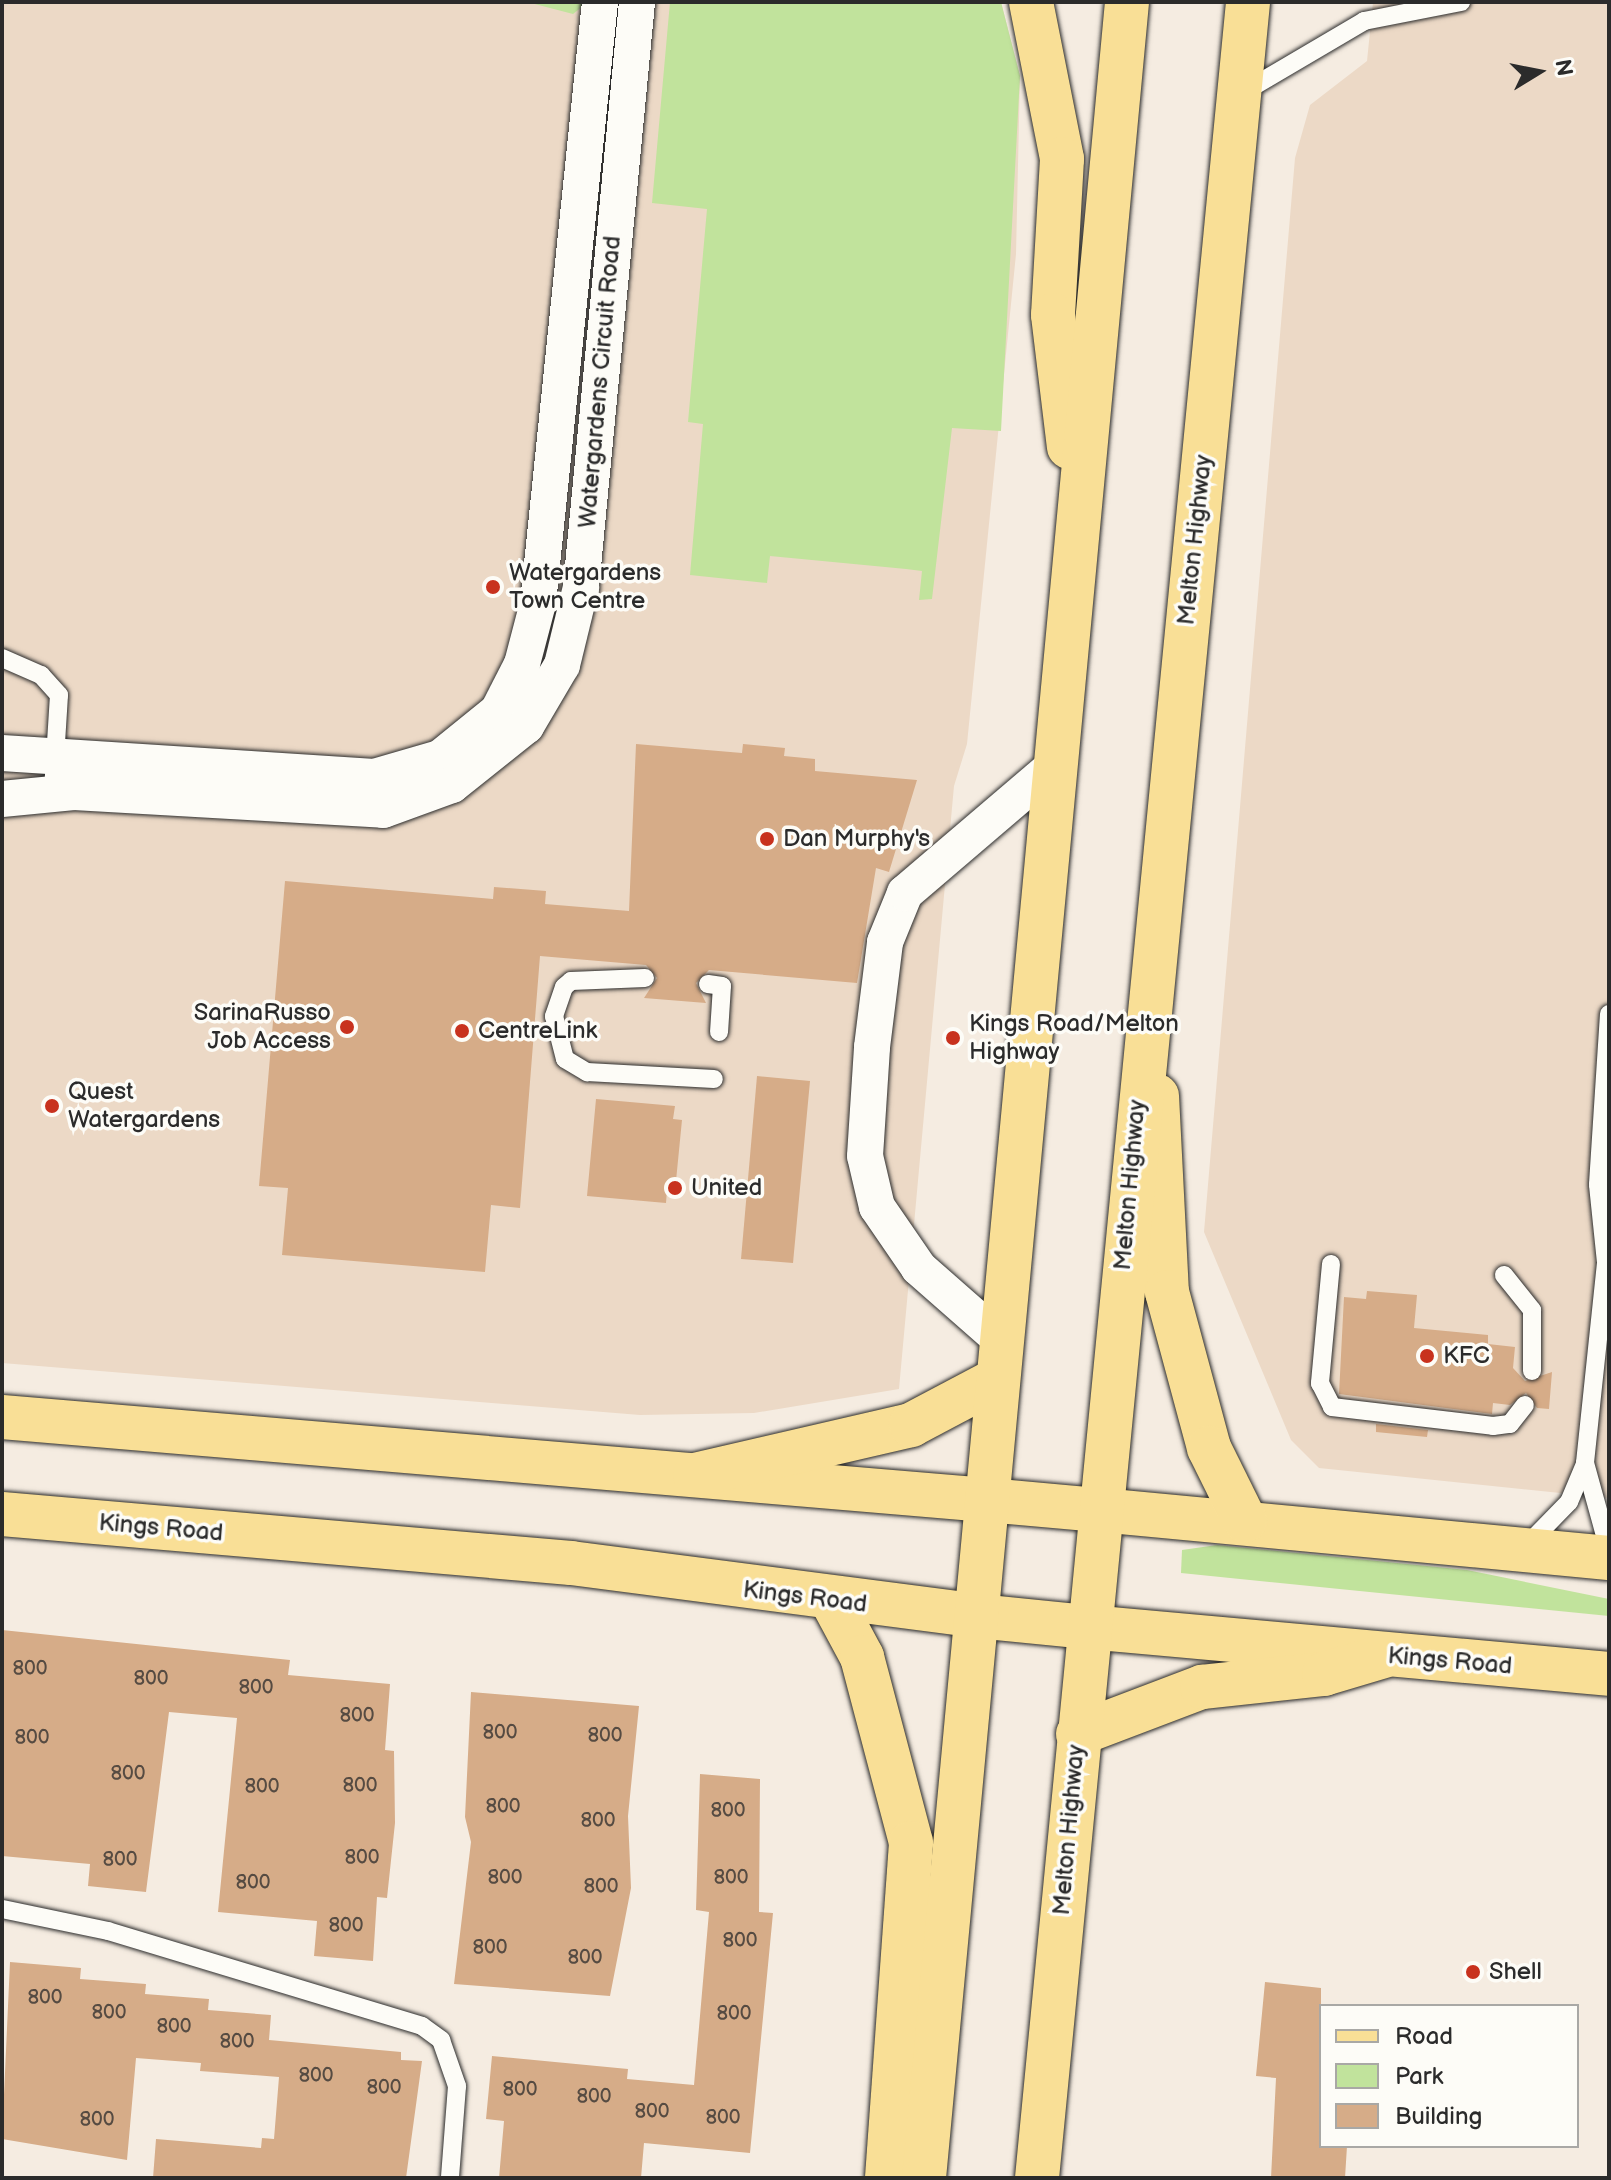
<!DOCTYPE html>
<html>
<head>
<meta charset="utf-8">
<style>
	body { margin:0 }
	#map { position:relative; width:1611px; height:2180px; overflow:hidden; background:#f5ece1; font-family:"Balsamiq Sans",sans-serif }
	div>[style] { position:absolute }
	.built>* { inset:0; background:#ecd9c6 }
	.green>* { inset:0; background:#c1e39c }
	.building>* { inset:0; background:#d6ac88 }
	.roads { filter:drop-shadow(0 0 2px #2b2b2b) drop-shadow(0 0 2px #2b2b2b) }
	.service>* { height:18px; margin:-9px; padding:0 9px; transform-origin:9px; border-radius:9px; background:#fdfcf7 }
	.minor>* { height:36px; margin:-18px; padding:0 18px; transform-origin:18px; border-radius:18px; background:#fdfcf7 }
	.primary>* { height:44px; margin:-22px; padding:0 22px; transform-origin:22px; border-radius:22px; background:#f9df96 }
	.trunk>* { height:44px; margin:-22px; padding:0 22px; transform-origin:22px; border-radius:22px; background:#f9df96 }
	.dots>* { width:22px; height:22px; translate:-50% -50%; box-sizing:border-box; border:4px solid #fdfcf7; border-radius:50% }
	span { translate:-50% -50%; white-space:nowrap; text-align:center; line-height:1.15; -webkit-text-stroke:7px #fdfcf7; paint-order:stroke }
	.number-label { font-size:20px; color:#564b42 }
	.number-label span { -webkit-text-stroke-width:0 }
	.street-label { font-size:24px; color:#2b2b2b }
	.poi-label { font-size:24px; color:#2b2b2b }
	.left { translate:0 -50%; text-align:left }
	.right { translate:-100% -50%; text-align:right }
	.frame { position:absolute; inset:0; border:4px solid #2b2b2b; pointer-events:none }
	.legend { position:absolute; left:1319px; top:2004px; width:260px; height:144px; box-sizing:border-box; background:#fdfcf7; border:2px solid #a9a8a5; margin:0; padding:10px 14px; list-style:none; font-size:24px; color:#2b2b2b }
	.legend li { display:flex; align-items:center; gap:16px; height:40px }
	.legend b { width:40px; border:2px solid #a9a8a5 }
	.north { position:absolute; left:1499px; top:32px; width:80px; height:80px; -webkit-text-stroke:6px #fdfcf7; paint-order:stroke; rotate:80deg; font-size:22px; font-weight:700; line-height:32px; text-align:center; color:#2b2b2b }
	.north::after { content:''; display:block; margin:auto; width:28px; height:36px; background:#2b2b2b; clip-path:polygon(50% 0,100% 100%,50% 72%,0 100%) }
</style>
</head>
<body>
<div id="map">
	<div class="built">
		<i style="clip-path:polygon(2px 2px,1001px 2px,1020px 76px,1016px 254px,967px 744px,954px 786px,899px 1389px,754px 1413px,640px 1415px,2px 1363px)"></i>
		<i style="clip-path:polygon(1373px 2px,1609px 2px,1609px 1498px,1319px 1468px,1291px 1440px,1204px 1232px,1295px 158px,1310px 105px,1367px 61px)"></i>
	</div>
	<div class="green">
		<i style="clip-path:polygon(527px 2px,588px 2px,573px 14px)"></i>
		<i style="clip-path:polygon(670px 2px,1001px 2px,1020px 76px,1001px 431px,952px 428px,932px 599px,919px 600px,922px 571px,906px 569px,770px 556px,767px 583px,690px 575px,703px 424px,688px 422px,707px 209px,652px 203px)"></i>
		<i style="clip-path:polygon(1217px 1545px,1467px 1570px,1609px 1599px,1609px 1616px,1181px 1573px,1182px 1550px)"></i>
	</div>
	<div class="building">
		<i style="clip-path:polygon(636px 744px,742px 753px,743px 744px,785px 748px,784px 756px,815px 759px,815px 771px,917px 780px,889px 872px,876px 868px,857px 983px,709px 970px,696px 983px,706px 1003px,644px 998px,657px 978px,646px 965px,540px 956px,520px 1208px,491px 1205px,485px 1272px,282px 1255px,288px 1188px,259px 1186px,285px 881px,493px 899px,494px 887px,546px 891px,545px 904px,629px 911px)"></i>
		<i style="clip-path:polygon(757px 1076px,810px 1081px,793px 1263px,741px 1259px)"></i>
		<i style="clip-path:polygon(596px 1099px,675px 1106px,673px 1119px,682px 1120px,675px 1191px,667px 1190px,666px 1203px,587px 1196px)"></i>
		<i style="clip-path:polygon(1367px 1291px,1417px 1295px,1414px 1328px,1488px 1335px,1488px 1344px,1515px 1347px,1513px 1368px,1525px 1381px,1552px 1372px,1549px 1409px,1537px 1408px,1526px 1393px,1510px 1405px,1493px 1403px,1492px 1414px,1339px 1394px,1344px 1297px,1366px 1299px)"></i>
		<i style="clip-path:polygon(1376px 1424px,1428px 1430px,1427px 1437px,1376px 1432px)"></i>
		<i style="clip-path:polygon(2px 1630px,290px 1660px,288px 1675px,390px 1684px,385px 1750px,394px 1751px,395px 1823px,387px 1898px,377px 1897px,373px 1961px,314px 1956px,317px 1921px,218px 1912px,237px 1718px,169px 1712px,146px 1892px,88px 1886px,90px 1864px,2px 1856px)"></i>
		<i style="clip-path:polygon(471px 1692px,639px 1706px,628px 1816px,631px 1888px,610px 1996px,454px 1984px,471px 1842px,465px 1817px)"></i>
		<i style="clip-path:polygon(700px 1774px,760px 1779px,759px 1912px,773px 1913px,750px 2153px,644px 2143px,641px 2178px,499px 2178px,504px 2121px,486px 2119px,492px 2056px,628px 2069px,627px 2079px,694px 2085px,709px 1912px,696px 1910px)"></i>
		<i style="clip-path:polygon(10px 1962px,81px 1968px,80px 1979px,146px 1984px,145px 1994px,209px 1999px,208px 2010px,271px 2015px,269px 2040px,401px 2052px,401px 2060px,422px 2061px,406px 2178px,153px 2178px,156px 2139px,261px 2148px,262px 2138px,274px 2139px,279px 2077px,200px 2071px,201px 2063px,136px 2058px,127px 2160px,2px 2139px)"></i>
		<i style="clip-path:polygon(1265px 1982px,1321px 1988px,1321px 2146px,1347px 2146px,1345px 2178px,1271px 2178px,1276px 2078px,1256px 2076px)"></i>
	</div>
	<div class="roads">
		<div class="service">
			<i style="left:1242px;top:93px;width:142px;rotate:-30.5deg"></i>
			<i style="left:1364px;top:21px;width:99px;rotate:-11.1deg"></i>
			<i style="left:2px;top:658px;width:43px;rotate:23.6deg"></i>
			<i style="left:41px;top:675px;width:27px;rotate:48deg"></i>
			<i style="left:59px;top:695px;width:96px;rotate:93.6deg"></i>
			<i style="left:645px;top:978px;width:74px;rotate:177.7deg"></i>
			<i style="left:571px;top:981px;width:9px;rotate:139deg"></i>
			<i style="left:564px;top:987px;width:31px;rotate:109deg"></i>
			<i style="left:554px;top:1016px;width:44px;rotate:75.7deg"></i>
			<i style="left:565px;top:1059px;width:26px;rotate:31deg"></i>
			<i style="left:587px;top:1072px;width:127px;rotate:3.2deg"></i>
			<i style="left:708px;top:984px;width:14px;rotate:8deg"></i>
			<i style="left:722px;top:986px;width:46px;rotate:93.7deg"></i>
			<i style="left:1609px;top:1014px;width:171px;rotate:93.7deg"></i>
			<i style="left:1598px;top:1185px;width:78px;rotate:84.1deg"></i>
			<i style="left:1606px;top:1263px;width:201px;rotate:96deg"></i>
			<i style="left:1585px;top:1463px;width:90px;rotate:74.6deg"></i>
			<i style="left:1331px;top:1264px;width:120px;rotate:95.3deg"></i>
			<i style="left:1320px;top:1383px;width:27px;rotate:63deg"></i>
			<i style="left:1332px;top:1407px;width:162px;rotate:6.7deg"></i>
			<i style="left:1493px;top:1426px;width:17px;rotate:-7deg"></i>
			<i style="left:1510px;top:1424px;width:24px;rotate:-52deg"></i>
			<i style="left:1504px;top:1275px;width:45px;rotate:51.3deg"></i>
			<i style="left:1532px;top:1310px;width:61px;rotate:90deg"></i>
			<i style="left:1527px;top:1545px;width:60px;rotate:-45.7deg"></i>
			<i style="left:1569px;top:1502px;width:41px;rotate:-67.2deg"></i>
			<i style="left:2px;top:1909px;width:108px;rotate:11.7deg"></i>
			<i style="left:108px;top:1931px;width:328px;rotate:16.8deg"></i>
			<i style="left:422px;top:2026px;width:24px;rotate:36deg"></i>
			<i style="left:441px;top:2040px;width:49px;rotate:70.8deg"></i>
			<i style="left:457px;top:2086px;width:92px;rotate:94.4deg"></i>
		</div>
		<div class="minor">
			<i style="left:2px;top:753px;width:373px;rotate:3.7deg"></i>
			<i style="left:374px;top:777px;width:69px;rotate:-16.1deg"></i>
			<i style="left:440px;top:758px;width:75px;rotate:-39deg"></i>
			<i style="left:498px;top:711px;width:53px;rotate:-62.9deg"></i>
			<i style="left:522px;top:664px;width:63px;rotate:-75.3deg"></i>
			<i style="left:538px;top:603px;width:604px;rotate:-84.11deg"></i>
			<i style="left:2px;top:799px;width:72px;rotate:-5.6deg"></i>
			<i style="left:74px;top:792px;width:310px;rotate:3.3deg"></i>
			<i style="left:383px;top:810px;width:73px;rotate:-19.9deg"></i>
			<i style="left:452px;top:785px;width:95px;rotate:-38.6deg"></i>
			<i style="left:526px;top:726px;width:71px;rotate:-59.5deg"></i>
			<i style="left:562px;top:665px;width:80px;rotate:-76.3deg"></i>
			<i style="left:581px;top:587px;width:588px;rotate:-84.53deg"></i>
			<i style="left:1002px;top:1341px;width:111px;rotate:-138.7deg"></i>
			<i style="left:919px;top:1268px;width:74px;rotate:-124.5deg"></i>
			<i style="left:877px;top:1207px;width:52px;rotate:-103.2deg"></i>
			<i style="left:865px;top:1156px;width:109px;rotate:-86.3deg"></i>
			<i style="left:872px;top:1047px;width:106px;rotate:-82.9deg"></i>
			<i style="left:885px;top:942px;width:53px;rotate:-67.8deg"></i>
			<i style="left:905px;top:893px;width:199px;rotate:-40.5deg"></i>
		</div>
		<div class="primary">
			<i style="left:2px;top:1417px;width:988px;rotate:4.82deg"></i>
			<i style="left:1100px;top:1510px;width:511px;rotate:5.39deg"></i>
			<i style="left:2px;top:1514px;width:571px;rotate:4.92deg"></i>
			<i style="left:571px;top:1563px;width:409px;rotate:7.4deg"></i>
			<i style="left:1088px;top:1627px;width:523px;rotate:5.15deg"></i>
		</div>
		<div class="trunk">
			<i style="left:1031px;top:2px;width:160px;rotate:78.8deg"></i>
			<i style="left:1062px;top:159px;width:156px;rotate:93.3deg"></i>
			<i style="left:1053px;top:315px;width:133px;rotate:83.1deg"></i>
			<i style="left:1157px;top:1096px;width:196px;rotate:87.1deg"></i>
			<i style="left:1167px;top:1292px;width:162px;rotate:74.9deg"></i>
			<i style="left:1209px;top:1448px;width:81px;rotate:63.7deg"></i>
			<i style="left:695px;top:1475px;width:222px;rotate:-13deg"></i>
			<i style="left:911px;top:1425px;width:98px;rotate:-27.9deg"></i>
			<i style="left:987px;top:1500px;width:113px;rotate:5.1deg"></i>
			<i style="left:832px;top:1601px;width:64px;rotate:61.8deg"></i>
			<i style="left:862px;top:1657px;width:192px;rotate:75.2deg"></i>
			<i style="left:911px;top:1843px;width:336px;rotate:94.1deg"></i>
			<i style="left:977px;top:1616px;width:112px;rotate:5.7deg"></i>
			<i style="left:1078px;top:1734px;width:133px;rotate:-20.8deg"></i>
			<i style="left:1202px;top:1687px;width:123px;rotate:-6.1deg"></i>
			<i style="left:1324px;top:1674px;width:63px;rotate:-16.7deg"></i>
			<i style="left:924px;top:2178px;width:2185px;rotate:-84.67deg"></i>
			<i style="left:1037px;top:2178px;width:2186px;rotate:-84.46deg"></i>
		</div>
	</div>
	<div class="dots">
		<i style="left:493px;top:587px;background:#c8321e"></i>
		<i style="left:767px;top:839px;background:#c8321e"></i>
		<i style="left:347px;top:1027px;background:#c8321e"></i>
		<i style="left:462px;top:1031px;background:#c8321e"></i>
		<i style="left:953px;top:1038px;background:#c8321e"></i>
		<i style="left:52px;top:1106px;background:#c8321e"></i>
		<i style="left:675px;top:1188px;background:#c8321e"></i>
		<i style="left:1427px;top:1356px;background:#c8321e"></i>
		<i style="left:1473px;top:1972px;background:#c8321e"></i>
	</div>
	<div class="number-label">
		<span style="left:30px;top:1669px">800</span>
		<span style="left:151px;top:1679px">800</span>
		<span style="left:256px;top:1688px">800</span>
		<span style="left:357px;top:1716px">800</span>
		<span style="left:500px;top:1733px">800</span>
		<span style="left:605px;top:1736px">800</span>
		<span style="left:32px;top:1738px">800</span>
		<span style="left:128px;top:1774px">800</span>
		<span style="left:360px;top:1786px">800</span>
		<span style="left:262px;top:1787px">800</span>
		<span style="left:503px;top:1807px">800</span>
		<span style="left:728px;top:1811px">800</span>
		<span style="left:598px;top:1821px">800</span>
		<span style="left:362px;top:1858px">800</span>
		<span style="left:120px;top:1860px">800</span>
		<span style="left:505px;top:1878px">800</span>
		<span style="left:731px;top:1878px">800</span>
		<span style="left:253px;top:1883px">800</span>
		<span style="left:601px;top:1887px">800</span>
		<span style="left:346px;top:1926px">800</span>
		<span style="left:740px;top:1941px">800</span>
		<span style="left:490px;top:1948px">800</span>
		<span style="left:585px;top:1958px">800</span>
		<span style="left:45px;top:1998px">800</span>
		<span style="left:109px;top:2013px">800</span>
		<span style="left:734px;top:2014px">800</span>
		<span style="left:174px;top:2027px">800</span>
		<span style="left:237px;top:2042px">800</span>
		<span style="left:316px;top:2076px">800</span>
		<span style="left:384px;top:2088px">800</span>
		<span style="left:520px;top:2090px">800</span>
		<span style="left:594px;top:2097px">800</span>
		<span style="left:652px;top:2112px">800</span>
		<span style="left:723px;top:2118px">800</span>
		<span style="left:97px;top:2120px">800</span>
	</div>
	<div class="street-label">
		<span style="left:600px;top:382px;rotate:-85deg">Watergardens Circuit Road</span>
		<span style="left:1195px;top:540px;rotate:-84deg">Melton Highway</span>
		<span style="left:1130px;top:1185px;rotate:-85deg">Melton Highway</span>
		<span style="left:161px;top:1528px;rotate:5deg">Kings Road</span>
		<span style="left:805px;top:1597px;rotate:7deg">Kings Road</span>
		<span style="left:1450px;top:1661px;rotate:5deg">Kings Road</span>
		<span style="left:1069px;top:1830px;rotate:-85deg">Melton Highway</span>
	</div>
	<div class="poi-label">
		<span class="left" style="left:509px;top:587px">Watergardens<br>Town Centre</span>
		<span class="left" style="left:783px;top:839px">Dan Murphy's</span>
		<span class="right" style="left:331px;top:1027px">SarinaRusso<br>Job Access</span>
		<span class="left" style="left:969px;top:1038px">Kings Road/Melton<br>Highway</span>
		<span class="left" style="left:478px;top:1031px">CentreLink</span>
		<span class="left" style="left:68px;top:1106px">Quest<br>Watergardens</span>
		<span class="left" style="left:691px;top:1188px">United</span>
		<span class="left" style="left:1443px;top:1356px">KFC</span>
		<span class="left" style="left:1489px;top:1972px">Shell</span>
	</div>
	<div class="frame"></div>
	<ul class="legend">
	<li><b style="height:10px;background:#f9df96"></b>Road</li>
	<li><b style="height:22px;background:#c1e39c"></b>Park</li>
	<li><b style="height:22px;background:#d6ac88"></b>Building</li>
	</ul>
	<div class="north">N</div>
</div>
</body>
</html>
